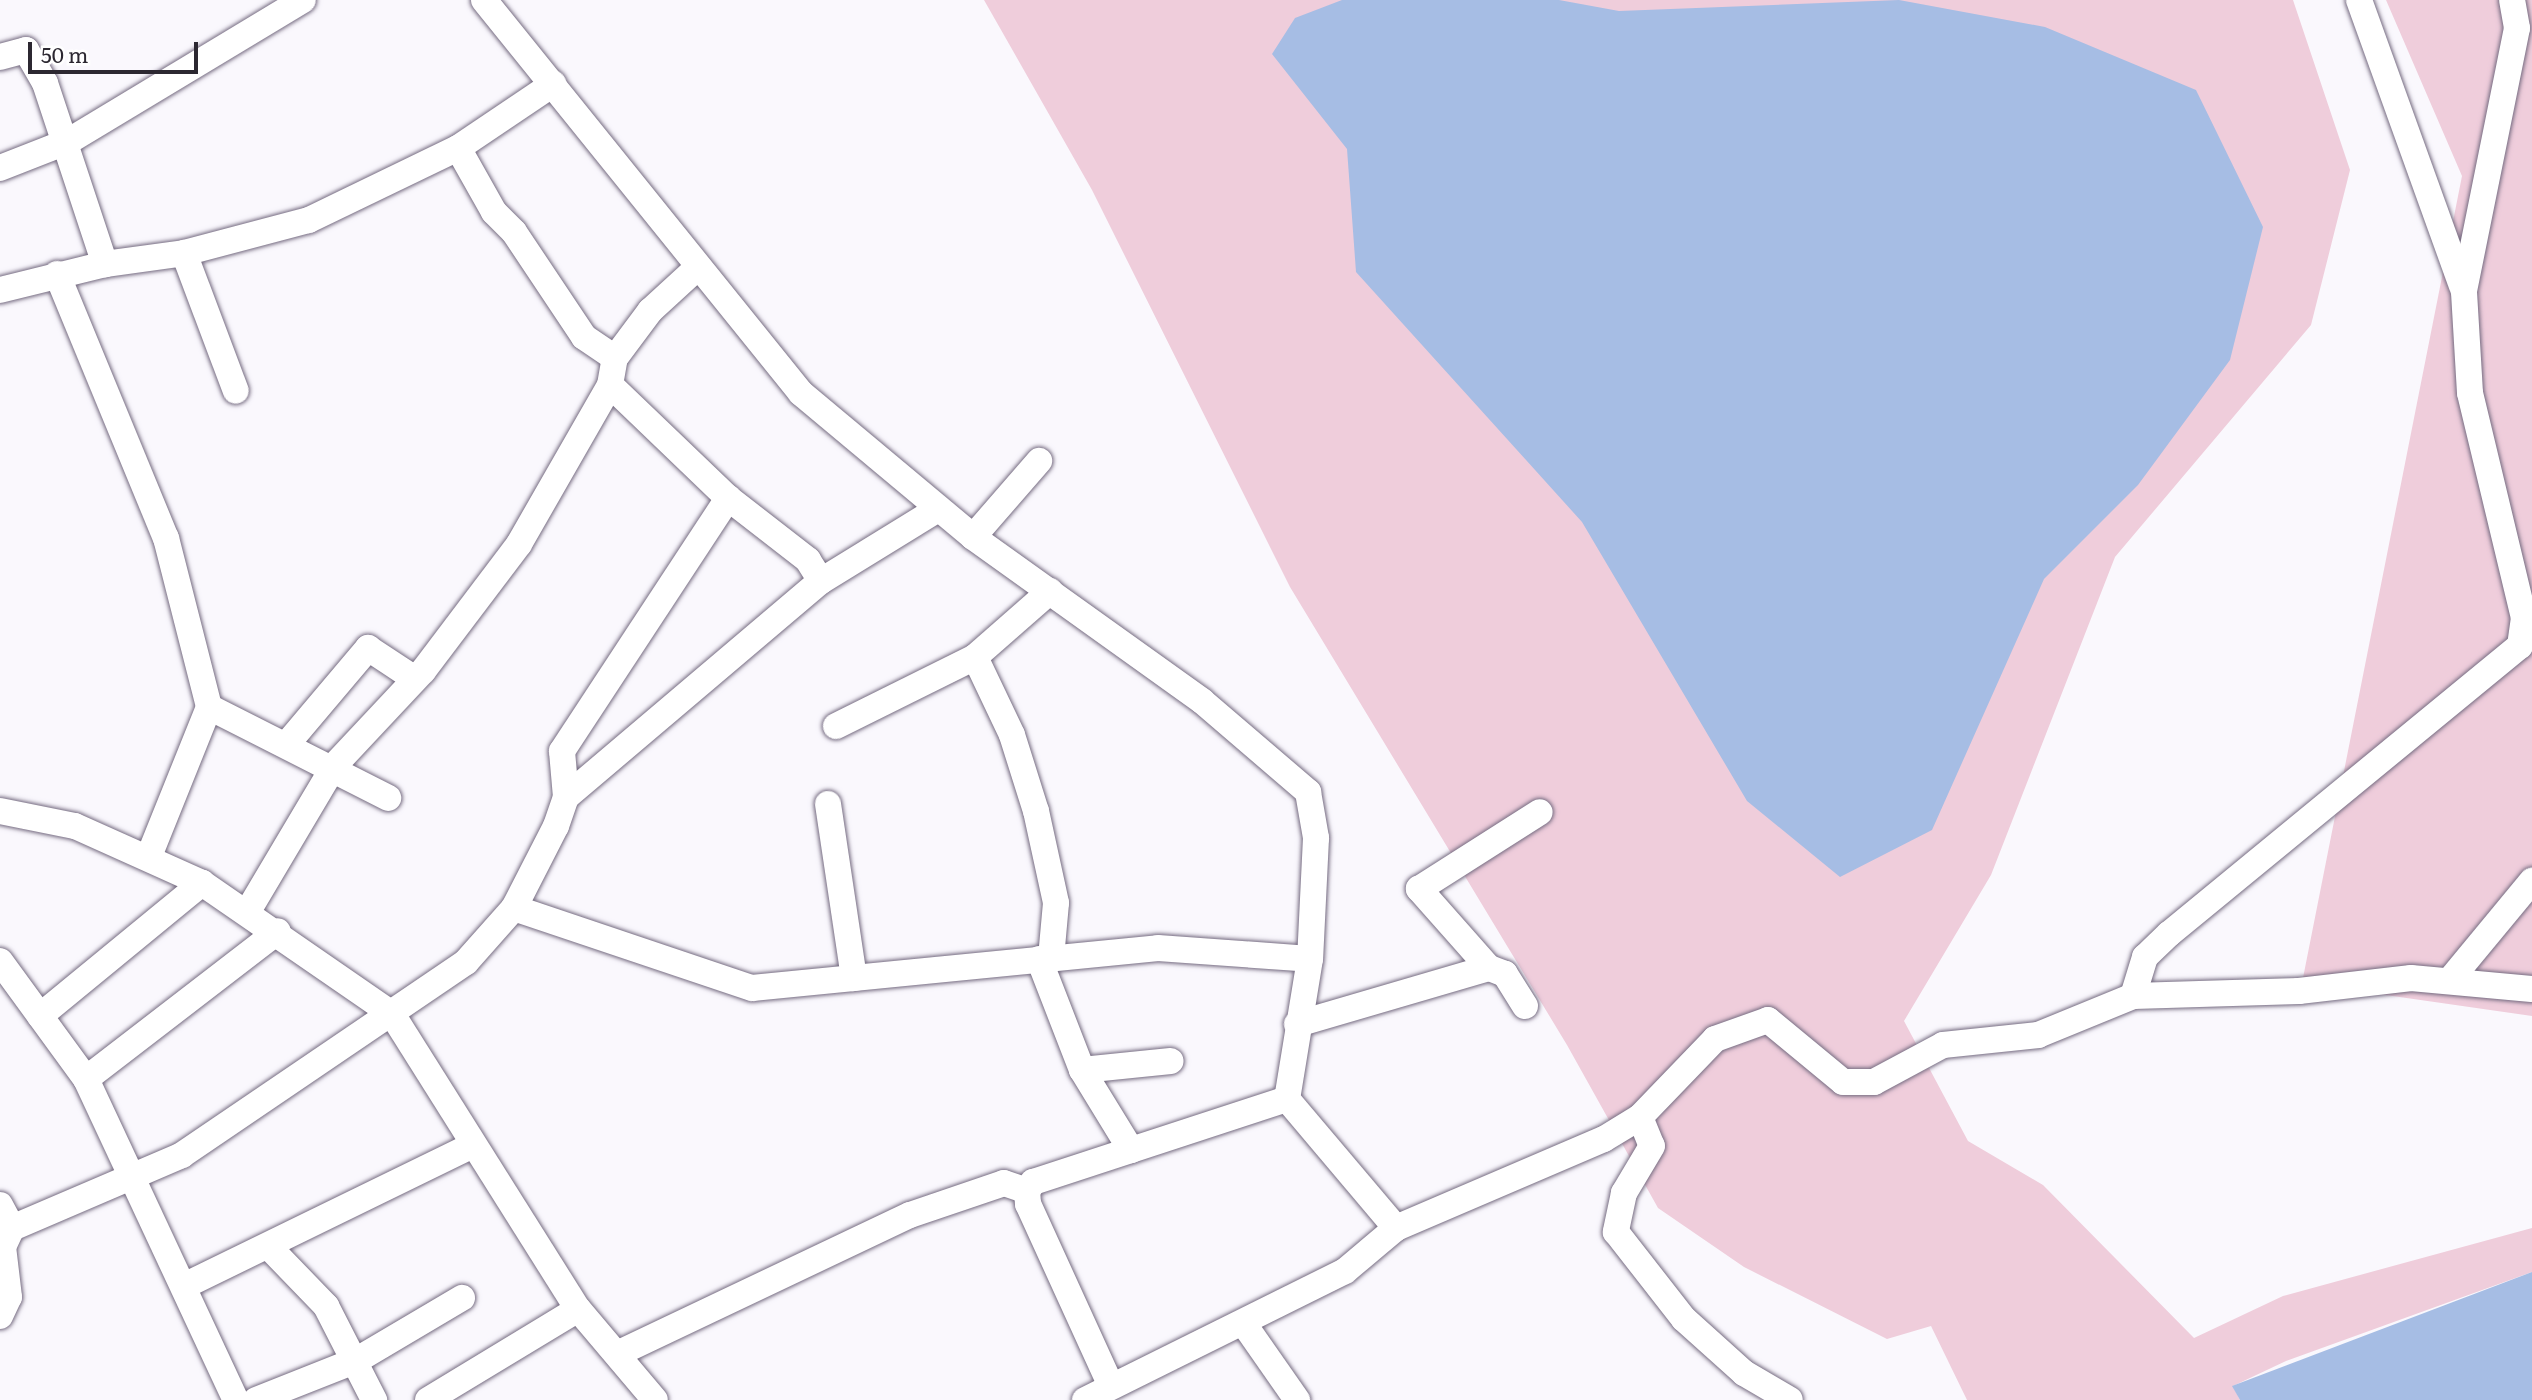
<!DOCTYPE html>
<html>
<head>
<meta charset="utf-8">
<style>
	body { margin:0 }
	#map { position:relative; width:2532px; height:1400px; overflow:hidden; background:#faf8fd; font-family:Literata,serif }
	div>[style] { position:absolute }
	.green>* { inset:0; background:#efcddb }
	.water>* { inset:0; background:#a6bde4 }
	.roads { filter:drop-shadow(0 0 2px #756b81) drop-shadow(0 0 2px #756b81) }
	.street>* { height:26px; margin:-13px; padding:0 13px; transform-origin:13px; border-radius:13px; background:#fff }
	span { translate:-50% -50%; white-space:nowrap; text-align:center; line-height:1.15; -webkit-text-stroke:5px #fff; paint-order:stroke }
	.scale { position:absolute; left:28px; top:42px; width:170px; height:32px; box-sizing:border-box; border:4px solid #2c2831; border-top:0; padding-left:9px; font-size:21px; line-height:24px; white-space:nowrap; color:#2c2831; -webkit-text-stroke:5px #fff; paint-order:stroke }
</style>
</head>
<body>
<div id="map">
	<div class="green">
		<i style="clip-path:polygon(984px 0,2293px 0,2350px 170px,2311px 325px,2115px 557px,1991px 875px,1904px 1021px,1968px 1141px,2043px 1185px,2194px 1338px,2283px 1296px,2532px 1228px,2532px 1272px,2286px 1361px,2233px 1386px,2240px 1400px,1967px 1400px,1931px 1326px,1887px 1339px,1744px 1267px,1658px 1208px,1567px 1045px,1290px 587px,1092px 190px)"></i>
		<i style="clip-path:polygon(2386px 0,2532px 0,2532px 1016px,2302px 983px,2462px 176px)"></i>
	</div>
	<div class="water">
		<i style="clip-path:polygon(1342px 0,1559px 0,1619px 11px,1899px 0,2045px 27px,2196px 90px,2263px 227px,2230px 360px,2138px 485px,2044px 579px,1932px 830px,1840px 877px,1747px 801px,1582px 522px,1356px 272px,1347px 149px,1272px 54px,1295px 18px)"></i>
		<i style="clip-path:polygon(2532px 1272px,2532px 1400px,2240px 1400px,2232px 1386px)"></i>
	</div>
	<div class="roads">
		<div class="street">
			<i style="left:484px;top:0;width:505px;rotate:51.11deg"></i>
			<i style="left:801px;top:393px;width:224px;rotate:39.9deg"></i>
			<i style="left:973px;top:537px;width:282px;rotate:35.6deg"></i>
			<i style="left:1202px;top:701px;width:140px;rotate:40.6deg"></i>
			<i style="left:1308px;top:792px;width:47px;rotate:80.1deg"></i>
			<i style="left:1316px;top:838px;width:121px;rotate:92.8deg"></i>
			<i style="left:1310px;top:959px;width:142px;rotate:99.3deg"></i>
			<i style="left:1287px;top:1099px;width:169px;rotate:49.8deg"></i>
			<i style="left:2359px;top:0;width:304px;rotate:70.2deg"></i>
			<i style="left:0;top:57px;width:27px;rotate:-15deg"></i>
			<i style="left:26px;top:50px;width:38px;rotate:60deg"></i>
			<i style="left:45px;top:83px;width:191px;rotate:71.7deg"></i>
			<i style="left:458px;top:148px;width:73px;rotate:60.6deg"></i>
			<i style="left:494px;top:212px;width:28px;rotate:45deg"></i>
			<i style="left:514px;top:232px;width:126px;rotate:56.3deg"></i>
			<i style="left:584px;top:337px;width:37px;rotate:34deg"></i>
			<i style="left:0;top:168px;width:74px;rotate:-21.4deg"></i>
			<i style="left:69px;top:141px;width:273px;rotate:-31.1deg"></i>
			<i style="left:184px;top:253px;width:147px;rotate:69.4deg"></i>
			<i style="left:57px;top:274px;width:286px;rotate:67.6deg"></i>
			<i style="left:166px;top:538px;width:174px;rotate:75.7deg"></i>
			<i style="left:209px;top:707px;width:161px;rotate:111.9deg"></i>
			<i style="left:0;top:290px;width:108px;rotate:-13.9deg"></i>
			<i style="left:105px;top:264px;width:80px;rotate:-7.9deg"></i>
			<i style="left:184px;top:253px;width:129px;rotate:-14.8deg"></i>
			<i style="left:309px;top:220px;width:165px;rotate:-25.8deg"></i>
			<i style="left:458px;top:148px;width:115px;rotate:-34deg"></i>
			<i style="left:973px;top:537px;width:101px;rotate:-49deg"></i>
			<i style="left:821px;top:581px;width:137px;rotate:-31.6deg"></i>
			<i style="left:975px;top:657px;width:86px;rotate:64.6deg"></i>
			<i style="left:1012px;top:735px;width:80px;rotate:72.5deg"></i>
			<i style="left:1036px;top:811px;width:94px;rotate:77.7deg"></i>
			<i style="left:1056px;top:903px;width:55px;rotate:95.2deg"></i>
			<i style="left:209px;top:707px;width:201px;rotate:26.9deg"></i>
			<i style="left:836px;top:726px;width:155px;rotate:-26.4deg"></i>
			<i style="left:975px;top:657px;width:100px;rotate:-41.3deg"></i>
			<i style="left:287px;top:744px;width:126px;rotate:-49.8deg"></i>
			<i style="left:368px;top:648px;width:56px;rotate:33.4deg"></i>
			<i style="left:566px;top:797px;width:334px;rotate:-40.3deg"></i>
			<i style="left:821px;top:581px;width:25px;rotate:-122deg"></i>
			<i style="left:808px;top:560px;width:101px;rotate:-142.2deg"></i>
			<i style="left:728px;top:498px;width:163px;rotate:-136.2deg"></i>
			<i style="left:828px;top:804px;width:176px;rotate:81.5deg"></i>
			<i style="left:0;top:811px;width:76px;rotate:11.3deg"></i>
			<i style="left:75px;top:826px;width:139px;rotate:24.2deg"></i>
			<i style="left:202px;top:883px;width:231px;rotate:34.6deg"></i>
			<i style="left:392px;top:1014px;width:349px;rotate:57.8deg"></i>
			<i style="left:578px;top:1309px;width:119px;rotate:49.8deg"></i>
			<i style="left:514px;top:908px;width:251px;rotate:18.6deg"></i>
			<i style="left:752px;top:988px;width:408px;rotate:-5.6deg"></i>
			<i style="left:1158px;top:948px;width:152px;rotate:4.1deg"></i>
			<i style="left:248px;top:911px;width:169px;rotate:-59.3deg"></i>
			<i style="left:334px;top:766px;width:130px;rotate:-46.9deg"></i>
			<i style="left:423px;top:671px;width:159px;rotate:-52.9deg"></i>
			<i style="left:519px;top:544px;width:183px;rotate:-60.2deg"></i>
			<i style="left:610px;top:385px;width:27px;rotate:-80deg"></i>
			<i style="left:615px;top:358px;width:59px;rotate:-53.3deg"></i>
			<i style="left:650px;top:311px;width:64px;rotate:-42.5deg"></i>
			<i style="left:1039px;top:959px;width:119px;rotate:68.8deg"></i>
			<i style="left:1082px;top:1070px;width:94px;rotate:58.5deg"></i>
			<i style="left:0;top:961px;width:146px;rotate:53.9deg"></i>
			<i style="left:86px;top:1079px;width:354px;rotate:65deg"></i>
			<i style="left:2450px;top:980px;width:129px;rotate:-50.4deg"></i>
			<i style="left:2133px;top:996px;width:166px;rotate:-1.7deg"></i>
			<i style="left:2299px;top:991px;width:113px;rotate:-6.6deg"></i>
			<i style="left:2411px;top:978px;width:121px;rotate:5.2deg"></i>
			<i style="left:1525px;top:1006px;width:38px;rotate:-122deg"></i>
			<i style="left:1505px;top:974px;width:17px;rotate:-159deg"></i>
			<i style="left:1489px;top:968px;width:106px;rotate:-131.5deg"></i>
			<i style="left:1419px;top:889px;width:143px;rotate:-32.5deg"></i>
			<i style="left:40px;top:1016px;width:210px;rotate:-39.4deg"></i>
			<i style="left:1297px;top:1024px;width:200px;rotate:-16.3deg"></i>
			<i style="left:1082px;top:1070px;width:89px;rotate:-5.8deg"></i>
			<i style="left:86px;top:1079px;width:242px;rotate:-37.6deg"></i>
			<i style="left:1640px;top:1117px;width:31px;rotate:68deg"></i>
			<i style="left:1652px;top:1146px;width:55px;rotate:120.8deg"></i>
			<i style="left:1624px;top:1193px;width:40px;rotate:102deg"></i>
			<i style="left:1616px;top:1232px;width:110px;rotate:52deg"></i>
			<i style="left:1684px;top:1319px;width:81px;rotate:42deg"></i>
			<i style="left:1744px;top:1373px;width:53px;rotate:30.4deg"></i>
			<i style="left:0;top:1205px;width:26px;rotate:62deg"></i>
			<i style="left:270px;top:1248px;width:81px;rotate:46deg"></i>
			<i style="left:326px;top:1306px;width:106px;rotate:62.9deg"></i>
			<i style="left:184px;top:1286px;width:319px;rotate:-26deg"></i>
			<i style="left:0;top:1316px;width:21px;rotate:-65deg"></i>
			<i style="left:9px;top:1297px;width:50px;rotate:-96.8deg"></i>
			<i style="left:3px;top:1247px;width:21px;rotate:-65deg"></i>
			<i style="left:12px;top:1228px;width:185px;rotate:-23.2deg"></i>
			<i style="left:182px;top:1155px;width:343px;rotate:-34.2deg"></i>
			<i style="left:466px;top:962px;width:72px;rotate:-48.4deg"></i>
			<i style="left:514px;top:908px;width:92px;rotate:-62.9deg"></i>
			<i style="left:556px;top:826px;width:31px;rotate:-71deg"></i>
			<i style="left:566px;top:797px;width:46px;rotate:-95deg"></i>
			<i style="left:562px;top:751px;width:303px;rotate:-56.7deg"></i>
			<i style="left:1244px;top:1324px;width:93px;rotate:55.1deg"></i>
			<i style="left:617px;top:1354px;width:324px;rotate:-25.4deg"></i>
			<i style="left:910px;top:1215px;width:99px;rotate:-18.8deg"></i>
			<i style="left:1004px;top:1183px;width:24px;rotate:19deg"></i>
			<i style="left:1111px;top:1386px;width:200px;rotate:-114.5deg"></i>
			<i style="left:1028px;top:1204px;width:13px;rotate:-94deg"></i>
			<i style="left:1027px;top:1191px;width:11px;rotate:-56deg"></i>
			<i style="left:1033px;top:1182px;width:267px;rotate:-18.1deg"></i>
			<i style="left:256px;top:1400px;width:109px;rotate:-21.6deg"></i>
			<i style="left:357px;top:1360px;width:122px;rotate:-30.6deg"></i>
			<i style="left:428px;top:1400px;width:175px;rotate:-31.2deg"></i>
			<i style="left:1085px;top:1400px;width:290px;rotate:-26.4deg"></i>
			<i style="left:1345px;top:1271px;width:67px;rotate:-40.1deg"></i>
			<i style="left:1396px;top:1228px;width:226px;rotate:-23.2deg"></i>
			<i style="left:1604px;top:1139px;width:42px;rotate:-31.4deg"></i>
			<i style="left:1640px;top:1117px;width:108px;rotate:-46.1deg"></i>
			<i style="left:1715px;top:1039px;width:56px;rotate:-19.7deg"></i>
			<i style="left:1768px;top:1020px;width:97px;rotate:39.6deg"></i>
			<i style="left:1843px;top:1082px;width:31px"></i>
			<i style="left:1874px;top:1082px;width:78px;rotate:-28.2deg"></i>
			<i style="left:1943px;top:1045px;width:96px;rotate:-6deg"></i>
			<i style="left:2038px;top:1035px;width:103px;rotate:-22.3deg"></i>
			<i style="left:2133px;top:996px;width:41px;rotate:-72.9deg"></i>
			<i style="left:2145px;top:957px;width:33px;rotate:-44deg"></i>
			<i style="left:2169px;top:934px;width:454px;rotate:-39.4deg"></i>
			<i style="left:2520px;top:646px;width:28px;rotate:-82deg"></i>
			<i style="left:2524px;top:618px;width:231px;rotate:-103.5deg"></i>
			<i style="left:2470px;top:393px;width:102px;rotate:-93.4deg"></i>
			<i style="left:2464px;top:291px;width:268px;rotate:-78.6deg"></i>
			<i style="left:2517px;top:28px;width:28px;rotate:-100deg"></i>
		</div>
	</div>
	<div class="scale">50 m</div>
</div>
</body>
</html>
